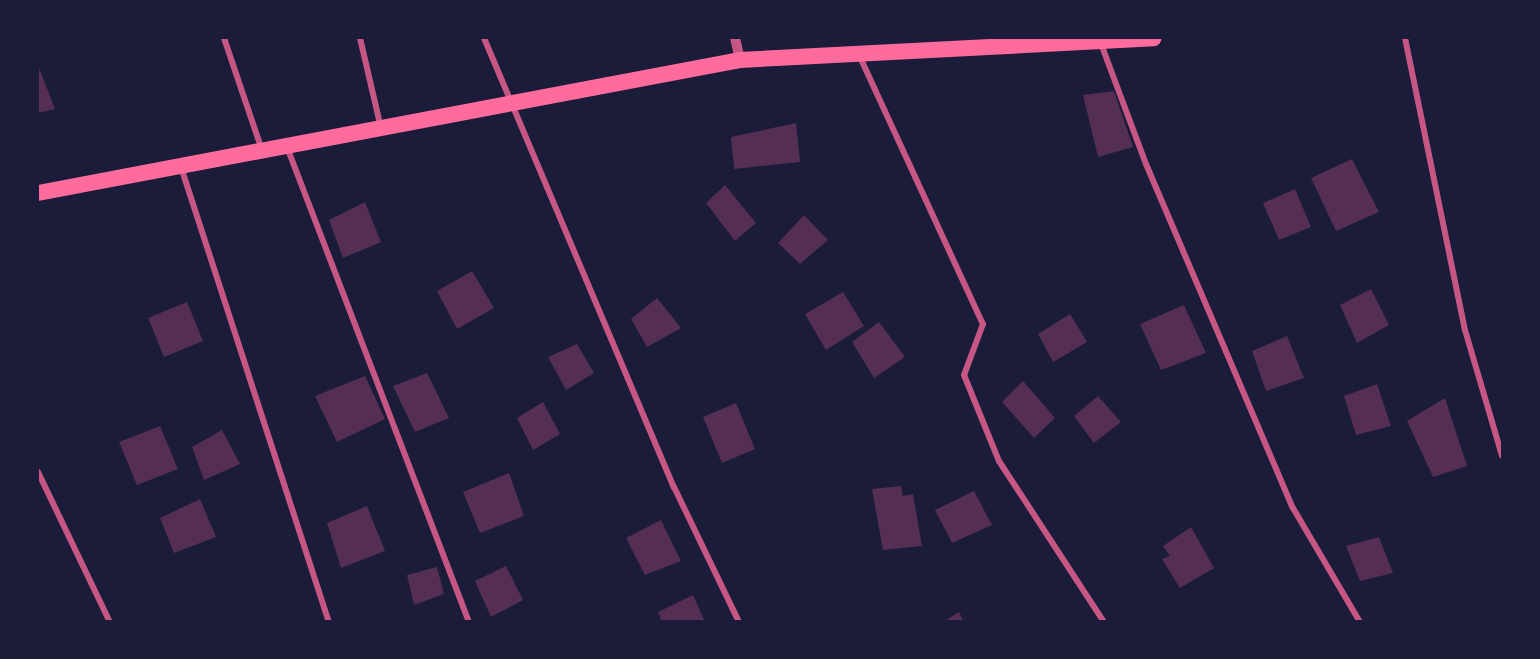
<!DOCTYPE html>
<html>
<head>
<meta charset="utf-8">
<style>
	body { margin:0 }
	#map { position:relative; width:1540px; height:659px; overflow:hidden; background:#1b1b3a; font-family:Rubik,sans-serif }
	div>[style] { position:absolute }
	.building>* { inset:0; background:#542f53 }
	.minor>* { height:6px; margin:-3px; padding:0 3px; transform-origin:3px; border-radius:3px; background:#c65784 }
	.tertiary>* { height:10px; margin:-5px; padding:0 5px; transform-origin:5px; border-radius:5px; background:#c65784 }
	.trunk>* { height:16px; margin:-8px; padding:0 8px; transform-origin:8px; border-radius:8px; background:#ff6b9d }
	span { translate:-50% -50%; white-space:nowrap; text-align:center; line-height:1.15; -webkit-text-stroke:5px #1b1b3a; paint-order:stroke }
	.frame { position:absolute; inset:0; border:39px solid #1b1b3a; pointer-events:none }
</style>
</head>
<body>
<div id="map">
	<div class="building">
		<i style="clip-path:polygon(38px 65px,55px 109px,38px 113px)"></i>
		<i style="clip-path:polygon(1114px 91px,1133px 147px,1098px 157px,1083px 95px)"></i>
		<i style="clip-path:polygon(796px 123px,800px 162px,734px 169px,731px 137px)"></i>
		<i style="clip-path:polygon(1352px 159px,1379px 212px,1336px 231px,1311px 178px)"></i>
		<i style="clip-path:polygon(725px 185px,756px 223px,735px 241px,706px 203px)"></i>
		<i style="clip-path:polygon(1295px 189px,1311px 227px,1279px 240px,1263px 203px)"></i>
		<i style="clip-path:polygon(365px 202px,381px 242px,343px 258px,329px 220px)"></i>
		<i style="clip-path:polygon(804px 215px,828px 240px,800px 264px,778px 243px)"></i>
		<i style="clip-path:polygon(472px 271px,494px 308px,457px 329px,437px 291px)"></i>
		<i style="clip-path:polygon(1371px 289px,1389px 325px,1357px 343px,1340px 305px)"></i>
		<i style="clip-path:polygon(843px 292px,864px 326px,826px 350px,805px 314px)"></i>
		<i style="clip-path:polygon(657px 298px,681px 328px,647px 347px,631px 319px)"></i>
		<i style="clip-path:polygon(187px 302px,203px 341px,164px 357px,148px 318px)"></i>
		<i style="clip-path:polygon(1184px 305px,1206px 353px,1161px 370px,1140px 324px)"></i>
		<i style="clip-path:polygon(1070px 314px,1087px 342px,1053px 362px,1038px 334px)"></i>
		<i style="clip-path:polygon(879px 322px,905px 357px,874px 378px,852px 342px)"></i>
		<i style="clip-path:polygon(1287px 336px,1304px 378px,1266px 391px,1252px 351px)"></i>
		<i style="clip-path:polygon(577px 344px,594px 373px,566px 390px,548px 357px)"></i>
		<i style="clip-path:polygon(427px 373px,449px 418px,415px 432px,393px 386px)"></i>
		<i style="clip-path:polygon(365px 376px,385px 419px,337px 442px,315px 396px)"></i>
		<i style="clip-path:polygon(1023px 381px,1055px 418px,1034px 438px,1002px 402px)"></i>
		<i style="clip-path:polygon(1377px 384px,1391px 426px,1356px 435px,1344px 396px)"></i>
		<i style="clip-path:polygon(1098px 396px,1121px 422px,1094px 443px,1074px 416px)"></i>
		<i style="clip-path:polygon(1445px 398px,1467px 466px,1433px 477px,1407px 421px)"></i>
		<i style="clip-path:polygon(543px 402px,560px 434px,533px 450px,517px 418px)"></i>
		<i style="clip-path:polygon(736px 403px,755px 449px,722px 463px,703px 417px)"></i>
		<i style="clip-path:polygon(160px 426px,178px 469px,137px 485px,119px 442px)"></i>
		<i style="clip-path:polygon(222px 430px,240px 464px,204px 480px,192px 447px)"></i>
		<i style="clip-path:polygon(509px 473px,524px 516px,480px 533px,463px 492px)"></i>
		<i style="clip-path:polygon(901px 486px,903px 496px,913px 494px,922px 546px,883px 550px,872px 489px)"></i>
		<i style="clip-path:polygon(974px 491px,992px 525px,952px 543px,935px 510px)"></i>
		<i style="clip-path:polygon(200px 499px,216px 537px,174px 553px,160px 518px)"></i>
		<i style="clip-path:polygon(367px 506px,385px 551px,341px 568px,327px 523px)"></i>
		<i style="clip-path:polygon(661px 520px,681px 561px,645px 575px,626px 538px)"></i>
		<i style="clip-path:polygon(1191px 527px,1214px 568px,1180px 588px,1162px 559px,1170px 556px,1163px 546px)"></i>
		<i style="clip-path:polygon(1379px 537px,1393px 573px,1360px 581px,1346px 546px)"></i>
		<i style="clip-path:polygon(506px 566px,523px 600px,491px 617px,475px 581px)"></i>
		<i style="clip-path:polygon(437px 567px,444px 594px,414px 605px,407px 575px)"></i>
		<i style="clip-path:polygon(693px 595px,705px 622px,662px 622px,658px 612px)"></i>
		<i style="clip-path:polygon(959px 612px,964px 622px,943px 622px)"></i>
	</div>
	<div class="minor">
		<i style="left:224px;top:38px;width:118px;rotate:71.3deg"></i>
		<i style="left:360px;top:38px;width:92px;rotate:76.9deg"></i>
		<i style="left:484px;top:38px;width:488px;rotate:67.1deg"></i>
		<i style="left:674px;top:487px;width:150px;rotate:64.3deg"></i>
		<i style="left:1405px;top:38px;width:298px;rotate:78.4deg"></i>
		<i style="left:1465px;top:330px;width:131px;rotate:73.6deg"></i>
		<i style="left:1100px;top:41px;width:131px;rotate:69.5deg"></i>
		<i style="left:1146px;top:164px;width:374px;rotate:66.9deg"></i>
		<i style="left:1293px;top:508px;width:132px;rotate:59.6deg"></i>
		<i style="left:860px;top:57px;width:294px;rotate:65.3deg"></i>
		<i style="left:983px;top:324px;width:54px;rotate:110.4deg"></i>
		<i style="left:964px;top:375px;width:93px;rotate:67.9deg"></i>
		<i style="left:999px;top:461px;width:192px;rotate:56.9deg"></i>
		<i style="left:287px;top:147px;width:509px;rotate:69.04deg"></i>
		<i style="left:181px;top:167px;width:478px;rotate:72deg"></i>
		<i style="left:38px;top:472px;width:166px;rotate:64.4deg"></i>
	</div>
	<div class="tertiary">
		<i style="left:735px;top:38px;width:23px;rotate:77deg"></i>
	</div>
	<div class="trunk">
		<i style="left:38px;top:193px;width:714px;rotate:-10.73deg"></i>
		<i style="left:740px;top:60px;width:414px;rotate:-3deg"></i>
	</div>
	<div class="frame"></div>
</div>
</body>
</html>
